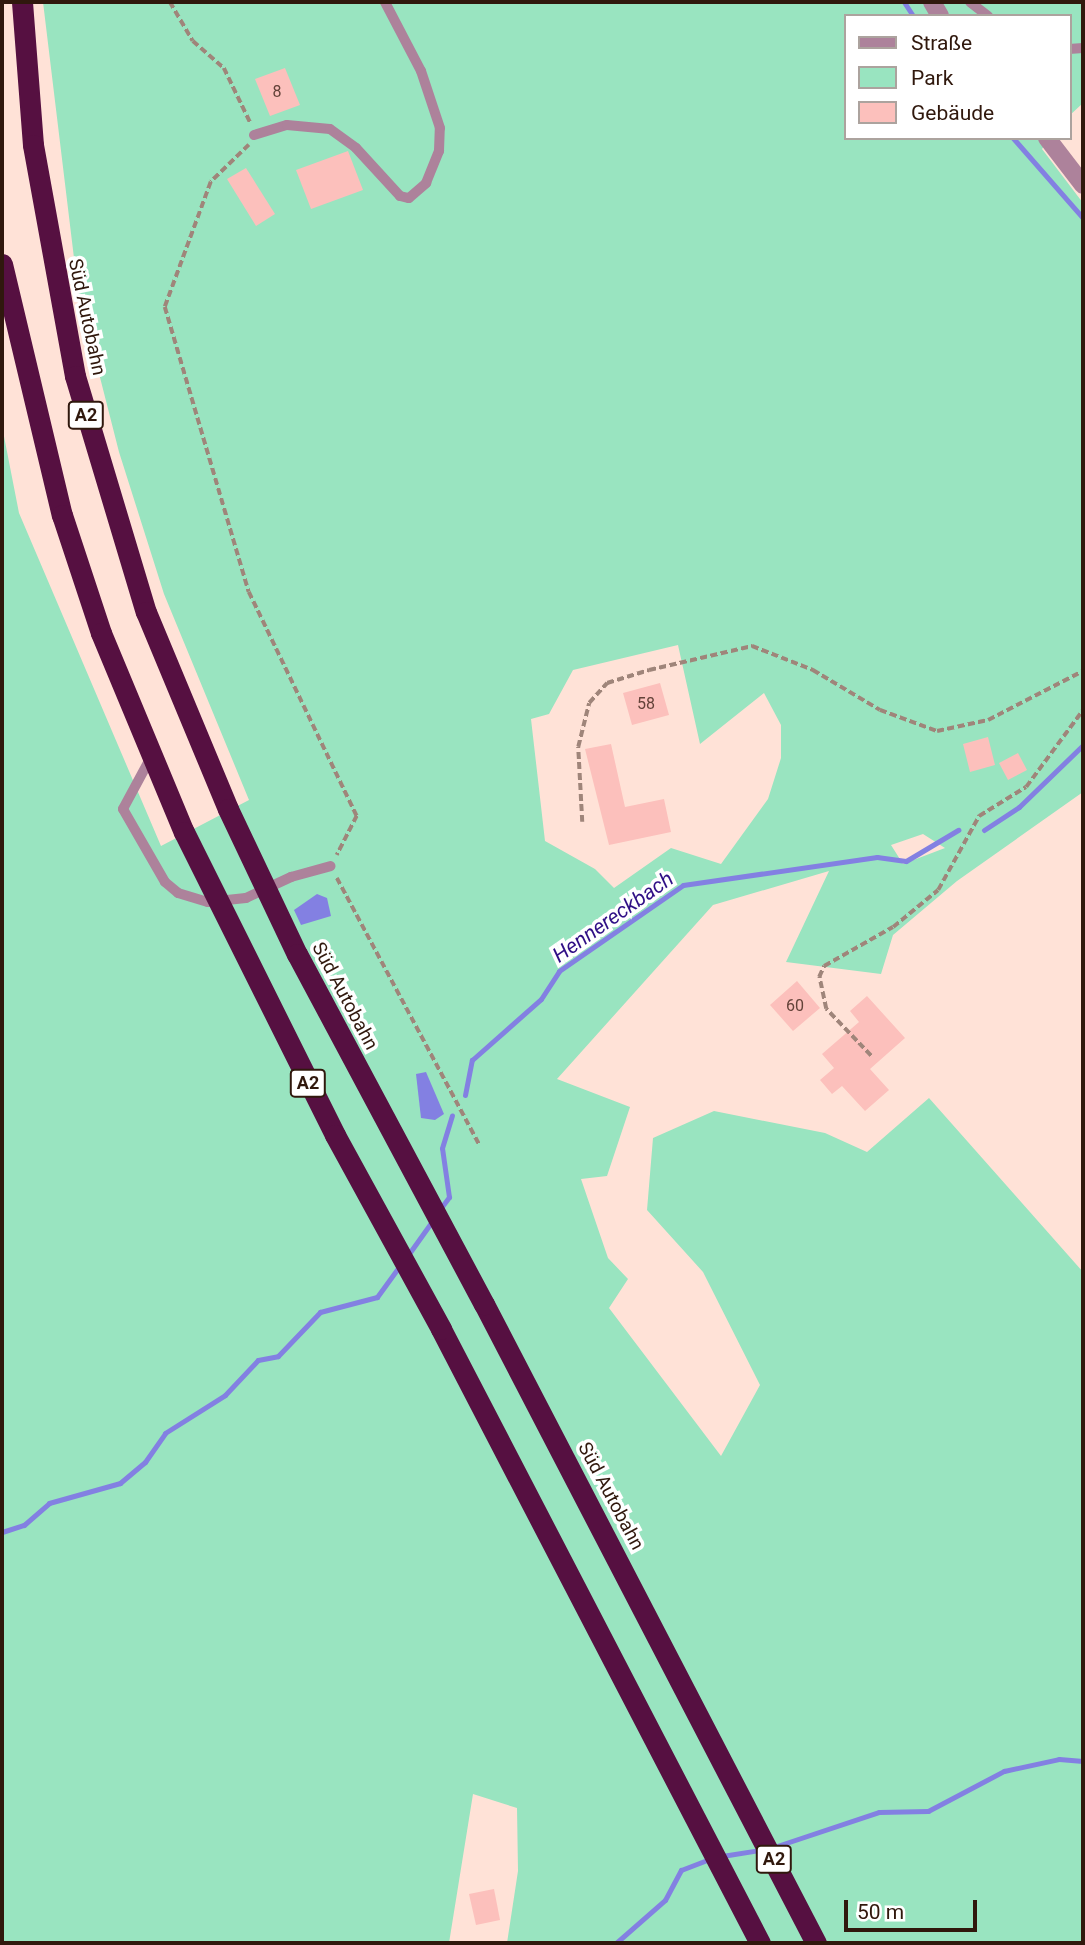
<!DOCTYPE html>
<html>
<head>
<meta charset="utf-8">
<style>
	body { margin:0 }
	#map { position:relative; width:1085px; height:1945px; overflow:hidden; background:#ffe2d7; font-family:Roboto,sans-serif }
	div>[style] { position:absolute }
	.green>* { inset:0; background:#99e4c0 }
	.water>* { inset:0; background:#8380e2 }
	.stream>* { height:5px; margin:-2.5px; padding:0 2.5px; transform-origin:2.5px; border-radius:2.5px; background:#8380e2 }
	.building>* { inset:0; background:#fcc0bc }
	.path>* { height:3.5px; margin-top:-1.75px; transform-origin:0; background:repeating-linear-gradient(90deg,#9f857a 0 7px,transparent 0 10.5px) }
	.service>* { height:10px; margin:-5px; padding:0 5px; transform-origin:5px; border-radius:5px; background:#ad829b }
	.tertiary>* { height:18px; margin:-9px; padding:0 9px; transform-origin:9px; border-radius:9px; background:#ad829b }
	.motorway>* { height:21px; margin:-10.5px; padding:0 10.5px; transform-origin:10.5px; border-radius:10.5px; background:#561041 }
	.motorway-bridge>* { height:21px; margin:-10.5px; padding:0 10.5px; transform-origin:10.5px; border-radius:10.5px; background:#561041 }
	span { translate:-50% -50%; white-space:nowrap; text-align:center; line-height:1.15; -webkit-text-stroke:7px #fff; paint-order:stroke }
	.number-label { font-size:16px; color:#634239 }
	.number-label span { -webkit-text-stroke-width:0 }
	.shield-label span { padding:2px 5px; background:#fff; border:2px solid; border-radius:5px; -webkit-text-stroke-width:0 }
	.shield-label { font-size:18px; color:#30180d; font-weight:700 }
	.street-label { font-size:19px; color:#30180d }
	.water-label { font-size:21px; color:#2f0f85; font-style:italic }
	.frame { position:absolute; inset:0; border:4px solid #30180d; pointer-events:none }
	.legend { position:absolute; left:844px; top:14px; width:228px; height:126px; box-sizing:border-box; background:#fff; border:2px solid #aca39e; margin:0; padding:9px 12px; list-style:none; font-size:21px; color:#30180d }
	.legend li { display:flex; align-items:center; gap:14px; height:35px }
	.legend b { width:35px; border:2px solid #aca39e }
	.scale { position:absolute; left:844px; top:1900px; width:133px; height:32px; box-sizing:border-box; border:4px solid #30180d; border-top:0; padding-left:9px; font-size:21px; line-height:24px; white-space:nowrap; color:#30180d; -webkit-text-stroke:5px #fff; paint-order:stroke }
</style>
</head>
<body>
<div id="map">
	<div class="green">
		<i style="clip-path:polygon(evenodd,43px 2px,1083px 2px,1083px 103px,1069px 116px,1069px 16px,845px 16px,845px 138px,1050px 138px,1042px 149px,1083px 203px,1083px 792px,957px 881px,893px 935px,881px 974px,786px 962px,829px 871px,713px 905px,557px 1079px,630px 1107px,607px 1176px,581px 1179px,608px 1258px,628px 1279px,609px 1308px,721px 1456px,760px 1385px,703px 1272px,647px 1210px,653px 1138px,714px 1111px,825px 1133px,867px 1152px,929px 1098px,1083px 1272px,1083px 1943px,507px 1943px,518px 1871px,517px 1808px,473px 1794px,449px 1943px,2px 1943px,2px 426px,19px 513px,161px 846px,249px 800px,164px 594px,119px 452px,78px 291px,43px 2px,678px 645px,700px 744px,764px 693px,781px 725px,781px 758px,768px 799px,721px 864px,671px 848px,614px 888px,595px 869px,545px 841px,531px 719px,549px 714px,573px 670px,678px 645px,43px 2px,923px 834px,945px 848px,903px 864px,891px 845px,923px 834px)"></i>
	</div>
	<div class="water">
		<i style="clip-path:polygon(317px 894px,327px 898px,331px 916px,301px 925px,294px 910px)"></i>
		<i style="clip-path:polygon(426px 1072px,444px 1114px,435px 1120px,421px 1118px,416px 1074px)"></i>
	</div>
	<div class="stream">
		<i style="left:904px;top:2px;width:17px;rotate:57deg"></i>
		<i style="left:1013px;top:138px;width:106px;rotate:48.8deg"></i>
		<i style="left:984px;top:830px;width:42px;rotate:-33.3deg"></i>
		<i style="left:1019px;top:807px;width:89px;rotate:-44.1deg"></i>
		<i style="left:465px;top:1095px;width:36px;rotate:-79deg"></i>
		<i style="left:472px;top:1060px;width:92px;rotate:-41.5deg"></i>
		<i style="left:541px;top:999px;width:33px;rotate:-57deg"></i>
		<i style="left:559px;top:971px;width:151px;rotate:-34.7deg"></i>
		<i style="left:683px;top:885px;width:196px;rotate:-8.2deg"></i>
		<i style="left:877px;top:857px;width:29px;rotate:8deg"></i>
		<i style="left:906px;top:861px;width:61px;rotate:-30.8deg"></i>
		<i style="left:440px;top:1209px;width:15px;rotate:-53deg"></i>
		<i style="left:449px;top:1197px;width:49px;rotate:-98.1deg"></i>
		<i style="left:442px;top:1148px;width:34px;rotate:-73deg"></i>
		<i style="left:408px;top:1255px;width:43px;rotate:-54.5deg"></i>
		<i style="left:2px;top:1532px;width:23px;rotate:-18deg"></i>
		<i style="left:24px;top:1525px;width:33px;rotate:-41deg"></i>
		<i style="left:49px;top:1503px;width:74px;rotate:-15.7deg"></i>
		<i style="left:120px;top:1483px;width:33px;rotate:-40deg"></i>
		<i style="left:145px;top:1462px;width:35px;rotate:-55deg"></i>
		<i style="left:165px;top:1433px;width:71px;rotate:-32.3deg"></i>
		<i style="left:225px;top:1395px;width:48px;rotate:-46.7deg"></i>
		<i style="left:258px;top:1360px;width:20px;rotate:-11deg"></i>
		<i style="left:278px;top:1356px;width:61px;rotate:-46.3deg"></i>
		<i style="left:320px;top:1312px;width:59px;rotate:-14.7deg"></i>
		<i style="left:377px;top:1297px;width:39px;rotate:-54deg"></i>
		<i style="left:774px;top:1847px;width:111px;rotate:-18.4deg"></i>
		<i style="left:879px;top:1812px;width:49px;rotate:-1.2deg"></i>
		<i style="left:928px;top:1811px;width:86px;rotate:-27.8deg"></i>
		<i style="left:1004px;top:1771px;width:56px;rotate:-12.3deg"></i>
		<i style="left:1059px;top:1759px;width:24px;rotate:5deg"></i>
		<i style="left:722px;top:1856px;width:39px;rotate:-9deg"></i>
		<i style="left:616px;top:1943px;width:65px;rotate:-41.3deg"></i>
		<i style="left:665px;top:1900px;width:34px;rotate:-62deg"></i>
		<i style="left:681px;top:1870px;width:30px;rotate:-21deg"></i>
	</div>
	<div class="building">
		<i style="clip-path:polygon(285px 68px,300px 105px,270px 116px,255px 79px)"></i>
		<i style="clip-path:polygon(348px 151px,363px 190px,311px 209px,296px 170px)"></i>
		<i style="clip-path:polygon(246px 168px,275px 214px,256px 226px,227px 179px)"></i>
		<i style="clip-path:polygon(660px 683px,669px 715px,632px 725px,623px 693px)"></i>
		<i style="clip-path:polygon(988px 737px,995px 765px,970px 772px,963px 744px)"></i>
		<i style="clip-path:polygon(611px 744px,625px 807px,664px 799px,671px 832px,609px 845px,585px 749px)"></i>
		<i style="clip-path:polygon(1018px 753px,1027px 770px,1008px 780px,999px 763px)"></i>
		<i style="clip-path:polygon(797px 981px,820px 1008px,793px 1031px,770px 1005px)"></i>
		<i style="clip-path:polygon(867px 996px,905px 1038px,870px 1069px,889px 1090px,865px 1111px,842px 1086px,832px 1094px,820px 1080px,834px 1068px,822px 1054px,859px 1022px,850px 1011px)"></i>
		<i style="clip-path:polygon(494px 1889px,500px 1920px,476px 1925px,469px 1894px)"></i>
	</div>
	<div class="path">
		<i style="left:170px;top:2px;width:45px;rotate:59.5deg"></i>
		<i style="left:193px;top:41px;width:41px;rotate:41.1deg"></i>
		<i style="left:224px;top:68px;width:60px;rotate:64.3deg"></i>
		<i style="left:249px;top:145px;width:53px;rotate:135.8deg"></i>
		<i style="left:211px;top:182px;width:133px;rotate:110.2deg"></i>
		<i style="left:165px;top:307px;width:297px;rotate:73.6deg"></i>
		<i style="left:249px;top:592px;width:249px;rotate:64.3deg"></i>
		<i style="left:357px;top:816px;width:44px;rotate:117.1deg"></i>
		<i style="left:582px;top:822px;width:75px;rotate:-93.1deg"></i>
		<i style="left:578px;top:747px;width:45px;rotate:-76deg"></i>
		<i style="left:589px;top:703px;width:27px;rotate:-48deg"></i>
		<i style="left:607px;top:683px;width:44px;rotate:-17.2deg"></i>
		<i style="left:649px;top:670px;width:106px;rotate:-13.1deg"></i>
		<i style="left:752px;top:646px;width:66px;rotate:21.5deg"></i>
		<i style="left:813px;top:670px;width:78px;rotate:30.8deg"></i>
		<i style="left:880px;top:710px;width:61px;rotate:20.2deg"></i>
		<i style="left:937px;top:731px;width:52px;rotate:-12.2deg"></i>
		<i style="left:988px;top:720px;width:107px;rotate:-27.3deg"></i>
		<i style="left:337px;top:878px;width:302px;rotate:61.9deg"></i>
		<i style="left:871px;top:1056px;width:65px;rotate:-133.8deg"></i>
		<i style="left:826px;top:1009px;width:33px;rotate:-102deg"></i>
		<i style="left:819px;top:977px;width:12px;rotate:-66deg"></i>
		<i style="left:824px;top:966px;width:79px;rotate:-29.5deg"></i>
		<i style="left:893px;top:927px;width:58px;rotate:-39.4deg"></i>
		<i style="left:938px;top:890px;width:85px;rotate:-61deg"></i>
		<i style="left:979px;top:816px;width:55px;rotate:-31.7deg"></i>
		<i style="left:1026px;top:787px;width:96px;rotate:-53.5deg"></i>
	</div>
	<div class="service">
		<i style="left:970px;top:2px;width:23px;rotate:38deg"></i>
		<i style="left:1069px;top:49px;width:14px;rotate:-4deg"></i>
		<i style="left:254px;top:135px;width:34px;rotate:-17deg"></i>
		<i style="left:287px;top:125px;width:43px;rotate:5.3deg"></i>
		<i style="left:330px;top:129px;width:32px;rotate:36deg"></i>
		<i style="left:356px;top:148px;width:65px;rotate:47.5deg"></i>
		<i style="left:400px;top:196px;width:9px;rotate:13deg"></i>
		<i style="left:409px;top:198px;width:23px;rotate:-41deg"></i>
		<i style="left:426px;top:183px;width:35px;rotate:-68deg"></i>
		<i style="left:439px;top:151px;width:23px;rotate:-88deg"></i>
		<i style="left:440px;top:128px;width:60px;rotate:-108.4deg"></i>
		<i style="left:421px;top:71px;width:78px;rotate:-117.6deg"></i>
		<i style="left:151px;top:757px;width:59px;rotate:118.3deg"></i>
		<i style="left:123px;top:809px;width:84px;rotate:60.1deg"></i>
		<i style="left:165px;top:882px;width:17px;rotate:40deg"></i>
		<i style="left:178px;top:893px;width:31px;rotate:17deg"></i>
		<i style="left:208px;top:902px;width:38px;rotate:-6deg"></i>
		<i style="left:246px;top:898px;width:50px;rotate:-25deg"></i>
		<i style="left:291px;top:877px;width:41px;rotate:-15.4deg"></i>
	</div>
	<div class="tertiary">
		<i style="left:932px;top:2px;width:16px;rotate:60deg"></i>
		<i style="left:1047px;top:138px;width:59px;rotate:52.5deg"></i>
	</div>
	<div class="motorway">
		<i style="left:22px;top:2px;width:143px;rotate:85.6deg"></i>
		<i style="left:33px;top:145px;width:235px;rotate:79.7deg"></i>
		<i style="left:75px;top:376px;width:246px;rotate:73.3deg"></i>
		<i style="left:146px;top:612px;width:213px;rotate:67.4deg"></i>
		<i style="left:2px;top:264px;width:258px;rotate:76.6deg"></i>
		<i style="left:62px;top:515px;width:124px;rotate:71.7deg"></i>
		<i style="left:101px;top:633px;width:216px;rotate:67.4deg"></i>
		<i style="left:484px;top:1304px;width:720px;rotate:62.55deg"></i>
		<i style="left:441px;top:1329px;width:692px;rotate:62.55deg"></i>
	</div>
	<div class="motorway-bridge">
		<i style="left:228px;top:809px;width:161px;rotate:64.6deg"></i>
		<i style="left:297px;top:954px;width:397px;rotate:61.9deg"></i>
		<i style="left:184px;top:832px;width:339px;rotate:63.5deg"></i>
		<i style="left:335px;top:1135px;width:221px;rotate:61.3deg"></i>
	</div>
	<div class="number-label">
		<span style="left:277px;top:92px">8</span>
		<span style="left:646px;top:704px">58</span>
		<span style="left:795px;top:1006px">60</span>
	</div>
	<div class="shield-label">
		<span style="left:86px;top:415px">A2</span>
		<span style="left:308px;top:1083px">A2</span>
		<span style="left:774px;top:1859px">A2</span>
	</div>
	<div class="street-label">
		<span style="left:87px;top:317px;rotate:78deg">Süd Autobahn</span>
		<span style="left:345px;top:996px;rotate:62deg">Süd Autobahn</span>
		<span style="left:611px;top:1496px;rotate:62deg">Süd Autobahn</span>
	</div>
	<div class="water-label">
		<span style="left:613px;top:917px;rotate:-35deg">Hennereckbach</span>
	</div>
	<div class="frame"></div>
	<ul class="legend">
	<li><b style="height:9px;background:#ad829b"></b>Straße</li>
	<li><b style="height:19px;background:#99e4c0"></b>Park</li>
	<li><b style="height:19px;background:#fcc0bc"></b>Gebäude</li>
	</ul>
	<div class="scale">50 m</div>
</div>
</body>
</html>
